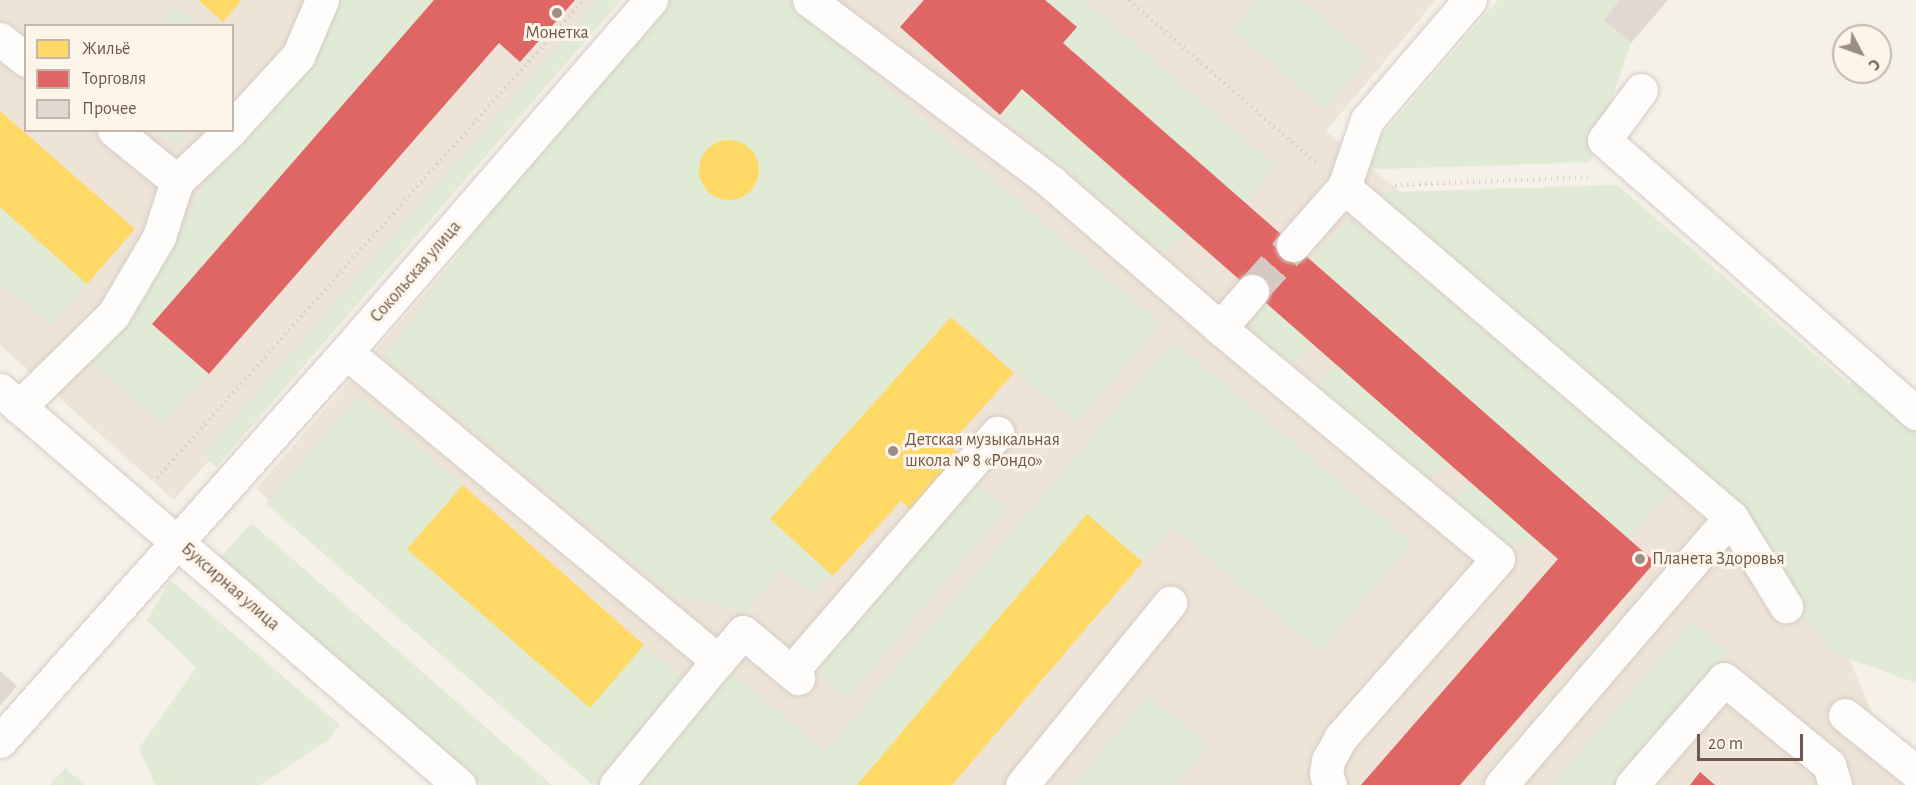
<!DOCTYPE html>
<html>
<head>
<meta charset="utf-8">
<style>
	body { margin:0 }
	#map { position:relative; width:1916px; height:785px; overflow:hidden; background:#f5f0e8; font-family:"Alegreya Sans",sans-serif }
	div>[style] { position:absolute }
	.residential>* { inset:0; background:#ede3d6 }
	.green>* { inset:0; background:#e1ead4 }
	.homes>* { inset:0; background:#ffd966 }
	.round { border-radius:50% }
	.shops>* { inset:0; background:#e06666 }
	.building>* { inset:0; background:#e1d8d1 }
	.minor-tunnel>* { height:33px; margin-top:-16.5px; transform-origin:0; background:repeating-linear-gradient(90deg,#d4cac1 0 33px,transparent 0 49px) }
	.path>* { height:4px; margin-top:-2px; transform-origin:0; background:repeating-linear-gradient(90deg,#d6cfca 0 1.5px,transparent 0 6px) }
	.roads { filter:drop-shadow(0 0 2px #d3ccc6) drop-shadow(0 0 2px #d3ccc6) }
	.minor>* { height:33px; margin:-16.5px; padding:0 16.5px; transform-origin:16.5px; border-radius:16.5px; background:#fefdfc }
	.dots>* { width:16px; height:16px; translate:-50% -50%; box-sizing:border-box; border:3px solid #fdf5e9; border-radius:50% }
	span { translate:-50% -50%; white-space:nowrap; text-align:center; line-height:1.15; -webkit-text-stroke:6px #fdf5e9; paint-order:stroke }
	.poi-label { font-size:18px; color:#6f584c }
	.left { translate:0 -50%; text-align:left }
	.street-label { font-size:18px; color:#6f584c }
	.legend { position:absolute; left:24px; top:24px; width:210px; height:108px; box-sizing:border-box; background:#fdf5e9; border:2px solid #c4b6aa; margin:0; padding:8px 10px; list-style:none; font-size:18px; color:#6f584c }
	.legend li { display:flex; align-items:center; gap:12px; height:30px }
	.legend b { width:30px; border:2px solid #c4b6aa }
	.north { position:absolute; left:1832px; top:24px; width:60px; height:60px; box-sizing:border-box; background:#fdf5e9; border:2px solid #c4b6aa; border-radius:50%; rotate:131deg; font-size:16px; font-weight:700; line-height:24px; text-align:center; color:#6f584c }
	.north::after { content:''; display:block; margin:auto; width:21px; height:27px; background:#9e8d83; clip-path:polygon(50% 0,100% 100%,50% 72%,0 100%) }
	.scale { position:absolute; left:1697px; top:734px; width:106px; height:27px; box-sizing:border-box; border:3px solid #6f584c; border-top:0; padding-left:8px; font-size:18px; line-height:21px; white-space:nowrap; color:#6f584c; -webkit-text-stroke:4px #fdf5e9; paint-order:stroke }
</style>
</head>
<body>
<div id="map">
	<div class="residential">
		<i style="clip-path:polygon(evenodd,0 0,617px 0,174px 500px,0 345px,0 0,26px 26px,232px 26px,232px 130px,26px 130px,26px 26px)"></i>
		<i style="clip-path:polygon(679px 0,1436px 0,1326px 131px,1788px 512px,1902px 785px,597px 785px,256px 489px)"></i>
	</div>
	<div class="green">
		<i style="clip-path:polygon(334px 0,434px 0,152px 324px,209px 374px,162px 425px,87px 357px,131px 305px,176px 239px,213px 168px)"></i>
		<i style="clip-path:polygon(598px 0,621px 0,216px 467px,203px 455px)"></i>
		<i style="clip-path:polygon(667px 0,785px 0,1161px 324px,1077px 422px,951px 317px,770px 519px,833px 576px,810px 594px,781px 570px,748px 611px,676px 597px,385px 357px,498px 199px)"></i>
		<i style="clip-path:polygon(1045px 0,1085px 0,1276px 167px,1245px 203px,1063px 43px,1077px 27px)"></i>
		<i style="clip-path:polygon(1258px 0,1303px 0,1369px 57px,1325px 109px,1232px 30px)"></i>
		<i style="clip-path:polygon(1498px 0,1620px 0,1603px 20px,1631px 43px,1590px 162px,1352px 170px)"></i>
		<i style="clip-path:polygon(176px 6px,198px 25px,159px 25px)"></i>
		<i style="clip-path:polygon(1022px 89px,1186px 233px,1167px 254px,1000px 115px)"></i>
		<i style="clip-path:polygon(158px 131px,190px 131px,176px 146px)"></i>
		<i style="clip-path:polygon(1617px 185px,1849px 384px,1860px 374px,1916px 420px,1916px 683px,1834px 653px,1777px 582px,1362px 193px)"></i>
		<i style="clip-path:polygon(0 207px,87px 284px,52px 325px,0 283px)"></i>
		<i style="clip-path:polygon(1350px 218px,1672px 490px,1629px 539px,1311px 262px)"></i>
		<i style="clip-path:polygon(1265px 302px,1312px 343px,1293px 365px,1253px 331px,1258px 312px)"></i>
		<i style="clip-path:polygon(1174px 341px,1412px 543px,1320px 652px,1172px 527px,1143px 562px,857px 785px,633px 785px,730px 671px,826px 751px)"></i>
		<i style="clip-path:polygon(1335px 364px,1447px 462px,1430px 480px,1314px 387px)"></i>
		<i style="clip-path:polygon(359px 396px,463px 485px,407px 550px,590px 707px,644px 645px,684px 680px,593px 785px,266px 504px)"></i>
		<i style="clip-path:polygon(975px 482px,1007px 509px,847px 699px,816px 673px)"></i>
		<i style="clip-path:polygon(1469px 482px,1470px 482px,1540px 543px,1505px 543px,1453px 500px)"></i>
		<i style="clip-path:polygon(251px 523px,552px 785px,482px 785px,221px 557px)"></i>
		<i style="clip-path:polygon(170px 580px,340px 725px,328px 740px,260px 785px,155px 785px,139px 748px,196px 668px,147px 620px)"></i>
		<i style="clip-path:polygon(1692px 622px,1728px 651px,1613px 785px,1552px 785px)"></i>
		<i style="clip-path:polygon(1149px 695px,1209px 745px,1176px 785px,1074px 785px)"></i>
		<i style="clip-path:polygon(65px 768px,85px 785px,50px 785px)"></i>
	</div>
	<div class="homes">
		<i style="clip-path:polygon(198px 0,242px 0,223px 22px)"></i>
		<i style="clip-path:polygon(0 111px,135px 229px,87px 284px,0 207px)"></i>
		<i class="round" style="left:699px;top:140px;width:60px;height:60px"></i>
		<i style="clip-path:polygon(951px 317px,1014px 373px,949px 445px,964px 458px,914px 513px,901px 501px,833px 576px,770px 519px)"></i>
		<i style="clip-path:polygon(463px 485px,644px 645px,590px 708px,407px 549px)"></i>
		<i style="clip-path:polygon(1087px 514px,1143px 562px,952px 785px,857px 785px)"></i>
	</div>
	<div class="shops">
		<i style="clip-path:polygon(434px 0,575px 0,520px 62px,499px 43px,209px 374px,152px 324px)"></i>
		<i style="clip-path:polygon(924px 0,1045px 0,1077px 27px,1063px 43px,1655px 562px,1460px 785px,1361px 785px,1558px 559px,1022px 89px,1000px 115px,900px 27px)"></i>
		<i style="clip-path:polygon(1700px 772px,1715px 785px,1690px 785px)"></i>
	</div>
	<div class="building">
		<i style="clip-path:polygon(1620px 0,1668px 0,1631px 43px,1603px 20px)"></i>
		<i style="clip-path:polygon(0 671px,17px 686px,0 706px)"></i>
	</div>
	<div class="minor-tunnel">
		<i style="left:1252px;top:291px;width:62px;rotate:-48.3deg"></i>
	</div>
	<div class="path">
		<i style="left:1129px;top:0;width:248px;rotate:41.1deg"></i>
		<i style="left:1395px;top:185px;width:197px;rotate:-2.3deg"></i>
		<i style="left:157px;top:478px;width:641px;rotate:-48.23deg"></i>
	</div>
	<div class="roads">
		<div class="minor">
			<i style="left:809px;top:0;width:303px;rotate:36.9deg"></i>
			<i style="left:1051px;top:182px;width:223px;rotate:40.8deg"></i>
			<i style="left:1220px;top:328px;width:361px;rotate:39.7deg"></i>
			<i style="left:1498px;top:559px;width:237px;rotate:131.4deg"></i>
			<i style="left:1341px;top:737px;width:26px;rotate:119deg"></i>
			<i style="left:1328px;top:760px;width:14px;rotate:98deg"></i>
			<i style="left:1326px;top:774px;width:12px;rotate:70deg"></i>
			<i style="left:0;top:39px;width:33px;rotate:39deg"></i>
			<i style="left:1641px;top:90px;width:62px;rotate:126.5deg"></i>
			<i style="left:1604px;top:140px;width:415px;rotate:41.2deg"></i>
			<i style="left:232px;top:128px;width:98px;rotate:-47.5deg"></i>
			<i style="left:298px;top:56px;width:61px;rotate:-66.8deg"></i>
			<i style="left:114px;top:130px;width:81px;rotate:39deg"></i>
			<i style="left:1344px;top:187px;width:509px;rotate:40.45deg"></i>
			<i style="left:1731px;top:517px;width:105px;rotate:58.3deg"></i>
			<i style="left:1293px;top:245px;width:77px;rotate:-48.7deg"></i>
			<i style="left:1344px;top:187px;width:71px;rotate:-71.1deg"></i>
			<i style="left:1367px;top:120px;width:158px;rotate:-49.4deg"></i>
			<i style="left:1220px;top:328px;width:49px;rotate:-49.1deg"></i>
			<i style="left:346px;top:352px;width:484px;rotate:39.7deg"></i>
			<i style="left:718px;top:661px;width:38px;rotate:-49deg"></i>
			<i style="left:743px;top:632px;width:72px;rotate:39.9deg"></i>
			<i style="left:0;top:390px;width:606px;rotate:40.71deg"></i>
			<i style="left:19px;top:407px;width:132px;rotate:-44.4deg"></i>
			<i style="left:113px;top:315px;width:91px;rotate:-59.5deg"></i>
			<i style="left:159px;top:237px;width:59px;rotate:-72.2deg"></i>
			<i style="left:177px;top:181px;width:74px;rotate:-43.4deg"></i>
			<i style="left:791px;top:672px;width:316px;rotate:-49.2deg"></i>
			<i style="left:1845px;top:715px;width:91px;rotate:38.8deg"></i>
			<i style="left:0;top:741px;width:521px;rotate:-48.35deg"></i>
			<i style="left:346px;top:352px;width:466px;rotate:-49.1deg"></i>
			<i style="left:616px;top:785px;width:161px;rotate:-50.6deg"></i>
			<i style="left:1022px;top:785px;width:235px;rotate:-50.9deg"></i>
			<i style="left:1501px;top:785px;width:353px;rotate:-49.4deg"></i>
			<i style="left:1632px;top:785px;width:140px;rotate:-49deg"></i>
			<i style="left:1724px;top:679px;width:136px;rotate:39.3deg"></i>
			<i style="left:1829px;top:765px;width:21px;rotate:73deg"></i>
		</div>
	</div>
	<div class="dots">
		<i style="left:557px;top:13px;background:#9e8d83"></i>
		<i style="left:893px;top:451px;background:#9e8d83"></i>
		<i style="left:1640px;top:559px;background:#9e8d83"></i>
	</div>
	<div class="poi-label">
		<span style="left:557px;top:33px">Монетка</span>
		<span class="left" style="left:905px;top:451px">Детская музыкальная<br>школа № 8 «Рондо»</span>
		<span class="left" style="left:1652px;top:559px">Планета Здоровья</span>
	</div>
	<div class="street-label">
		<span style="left:416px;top:272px;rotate:-49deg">Сокольская улица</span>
		<span style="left:230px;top:587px;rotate:41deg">Буксирная улица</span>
	</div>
	<ul class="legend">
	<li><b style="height:16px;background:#ffd966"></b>Жильё</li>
	<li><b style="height:16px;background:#e06666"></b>Торговля</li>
	<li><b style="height:16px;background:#e1d8d1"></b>Прочее</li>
	</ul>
	<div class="north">С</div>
	<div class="scale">20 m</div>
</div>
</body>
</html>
